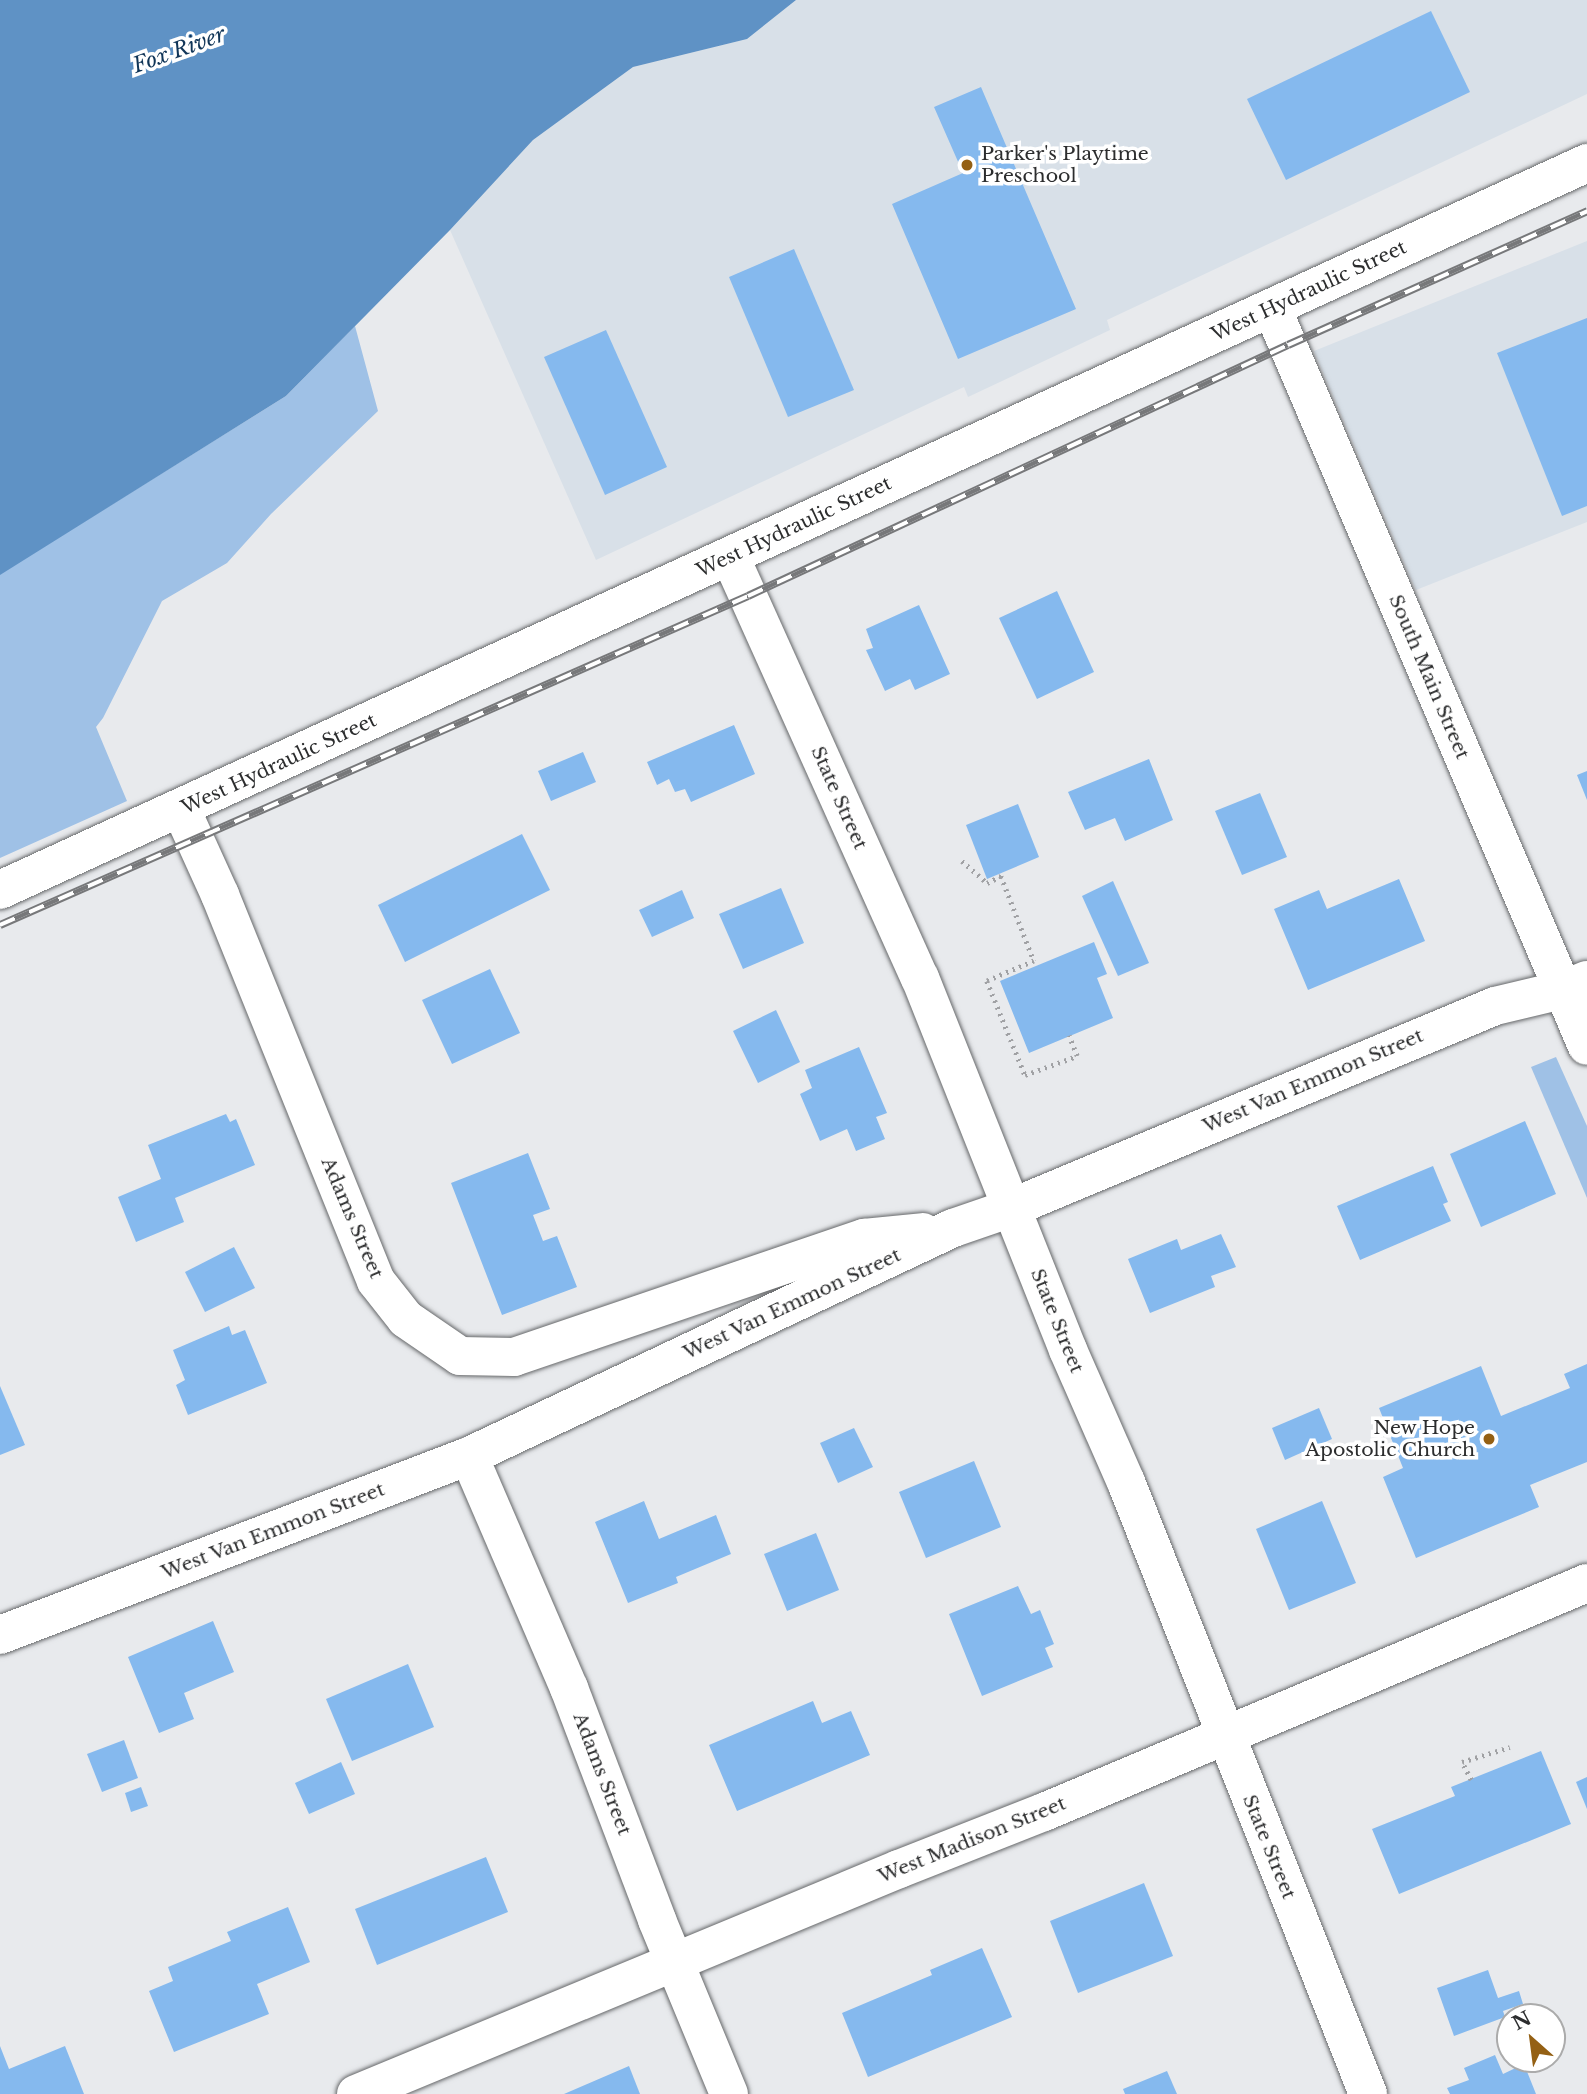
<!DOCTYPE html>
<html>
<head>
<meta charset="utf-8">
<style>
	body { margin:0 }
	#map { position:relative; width:1587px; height:2094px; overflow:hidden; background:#e8eaed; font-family:"Libre Baskerville",serif }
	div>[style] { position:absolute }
	.built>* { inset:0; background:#d8e0e8 }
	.green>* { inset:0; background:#9fc1e6 }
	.water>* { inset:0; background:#5f92c5 }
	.building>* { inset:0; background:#85b9ee }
	.path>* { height:4.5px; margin-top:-2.25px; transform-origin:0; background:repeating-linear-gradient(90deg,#a0a1a4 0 2px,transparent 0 7px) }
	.roads { filter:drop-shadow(0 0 2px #66686a) drop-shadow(0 0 2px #66686a) }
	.minor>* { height:38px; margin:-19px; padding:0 19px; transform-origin:19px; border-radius:19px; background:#fff }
	.rail>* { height:8px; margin-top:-4px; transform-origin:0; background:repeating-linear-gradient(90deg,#fff 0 16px,#77787a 0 32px); box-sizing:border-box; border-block:2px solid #77787a }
	.dots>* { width:19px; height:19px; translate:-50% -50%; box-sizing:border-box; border:4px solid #fff; border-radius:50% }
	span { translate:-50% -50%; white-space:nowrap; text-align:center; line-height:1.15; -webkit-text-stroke:7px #fff; paint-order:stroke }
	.poi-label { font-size:19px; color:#2c2d2e }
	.left { translate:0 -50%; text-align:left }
	.right { translate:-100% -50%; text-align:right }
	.street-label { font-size:19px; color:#2c2d2e }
	.water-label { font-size:21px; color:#103558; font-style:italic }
	.north { position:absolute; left:1496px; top:2003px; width:70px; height:70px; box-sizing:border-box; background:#fff; border:2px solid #ababab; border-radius:50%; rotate:332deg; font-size:19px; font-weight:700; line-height:28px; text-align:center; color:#2c2d2e }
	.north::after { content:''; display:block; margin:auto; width:24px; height:32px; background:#946014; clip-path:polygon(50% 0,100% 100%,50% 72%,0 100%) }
</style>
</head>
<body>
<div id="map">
	<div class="built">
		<i style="clip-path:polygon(796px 0,1587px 0,1587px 94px,1107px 320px,1110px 330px,968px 397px,964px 387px,596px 560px,450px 230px,533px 140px,633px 67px,747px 39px)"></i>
		<i style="clip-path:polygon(1587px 241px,1587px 522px,1416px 590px,1314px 351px)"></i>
	</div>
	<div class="green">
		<i style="clip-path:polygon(355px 326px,378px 411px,271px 514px,227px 563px,162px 601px,103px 718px,96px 727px,127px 801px,0 858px,0 574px,286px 396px)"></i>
		<i style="clip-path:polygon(1556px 1057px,1587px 1126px,1587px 1198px,1531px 1067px)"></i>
	</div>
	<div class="water">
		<i style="clip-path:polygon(0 0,796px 0,747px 39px,633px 67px,533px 140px,450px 230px,286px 396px,0 575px)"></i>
	</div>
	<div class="building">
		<i style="clip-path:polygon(1431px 11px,1470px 92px,1286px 180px,1247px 99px)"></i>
		<i style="clip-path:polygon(981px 87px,1076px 309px,958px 359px,892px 204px,963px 173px,934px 107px)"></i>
		<i style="clip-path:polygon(794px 249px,854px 390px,788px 417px,729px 277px)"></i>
		<i style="clip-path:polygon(1587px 318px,1587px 506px,1562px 516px,1497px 353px)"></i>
		<i style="clip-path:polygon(606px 330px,667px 467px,605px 495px,544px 357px)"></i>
		<i style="clip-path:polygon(1057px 591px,1094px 672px,1037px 699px,999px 618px)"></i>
		<i style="clip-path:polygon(919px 605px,950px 674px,915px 690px,910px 679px,885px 691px,866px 650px,873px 648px,866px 629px)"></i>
		<i style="clip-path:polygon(734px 725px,755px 774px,691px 802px,685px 789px,675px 792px,669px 779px,657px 785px,647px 762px)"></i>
		<i style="clip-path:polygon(583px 752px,596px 782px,551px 801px,538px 771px)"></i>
		<i style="clip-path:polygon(1149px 759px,1173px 820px,1125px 841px,1115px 818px,1085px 830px,1068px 792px)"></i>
		<i style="clip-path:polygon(1587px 771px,1587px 800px,1577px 775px)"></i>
		<i style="clip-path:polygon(1260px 793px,1287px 857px,1242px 875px,1215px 811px)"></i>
		<i style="clip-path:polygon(1018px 804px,1039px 857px,987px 879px,966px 825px)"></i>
		<i style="clip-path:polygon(522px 834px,550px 890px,405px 962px,378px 905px)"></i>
		<i style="clip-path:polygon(1399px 879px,1425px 941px,1308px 990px,1274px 909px,1319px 890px,1327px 909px)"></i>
		<i style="clip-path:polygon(1113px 881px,1149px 963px,1118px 976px,1082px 896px)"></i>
		<i style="clip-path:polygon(781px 888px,804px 943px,743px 969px,719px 914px)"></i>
		<i style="clip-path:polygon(682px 890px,694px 918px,652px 937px,639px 910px)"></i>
		<i style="clip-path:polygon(1094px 942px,1107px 974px,1097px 978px,1113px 1018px,1029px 1053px,1000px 981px)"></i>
		<i style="clip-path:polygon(490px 969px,520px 1033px,452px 1064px,422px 1000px)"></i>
		<i style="clip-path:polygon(776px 1010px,800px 1062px,758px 1083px,733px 1031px)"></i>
		<i style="clip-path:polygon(859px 1047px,887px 1113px,876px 1117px,885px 1139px,856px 1151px,847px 1129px,820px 1141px,800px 1094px,812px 1088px,805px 1070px)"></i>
		<i style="clip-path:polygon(226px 1114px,230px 1122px,236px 1119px,255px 1165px,175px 1198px,184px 1222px,136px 1242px,118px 1197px,161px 1179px,148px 1145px)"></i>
		<i style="clip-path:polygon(1525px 1121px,1556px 1194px,1481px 1227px,1450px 1154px)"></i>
		<i style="clip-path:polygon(528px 1153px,550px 1209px,533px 1215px,543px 1241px,557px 1236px,577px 1287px,502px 1315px,451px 1183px)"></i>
		<i style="clip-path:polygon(1433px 1166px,1448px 1202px,1443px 1204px,1451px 1221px,1360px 1260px,1337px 1206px)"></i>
		<i style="clip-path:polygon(1221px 1234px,1236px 1267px,1211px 1276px,1215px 1287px,1150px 1313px,1128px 1259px,1177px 1239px,1181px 1250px)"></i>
		<i style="clip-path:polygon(234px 1247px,255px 1288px,205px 1312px,185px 1272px)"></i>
		<i style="clip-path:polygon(229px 1326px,232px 1335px,245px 1330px,267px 1383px,188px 1415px,176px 1385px,185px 1380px,173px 1350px)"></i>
		<i style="clip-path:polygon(1587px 1364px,1587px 1462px,1530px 1485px,1539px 1507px,1416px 1558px,1383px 1477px,1403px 1468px,1379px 1408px,1481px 1366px,1501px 1416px,1570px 1388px,1564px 1374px)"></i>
		<i style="clip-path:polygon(0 1386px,25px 1445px,0 1455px)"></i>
		<i style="clip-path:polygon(1319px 1408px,1332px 1439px,1285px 1460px,1272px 1428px)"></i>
		<i style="clip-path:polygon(854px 1428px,873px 1467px,838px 1483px,820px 1443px)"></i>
		<i style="clip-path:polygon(974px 1461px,1001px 1527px,926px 1558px,899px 1492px)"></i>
		<i style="clip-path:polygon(644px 1501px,659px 1539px,716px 1515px,731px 1554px,676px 1577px,678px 1583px,628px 1603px,595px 1522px)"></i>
		<i style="clip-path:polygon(1322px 1501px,1356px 1583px,1289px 1610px,1256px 1529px)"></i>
		<i style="clip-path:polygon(816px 1533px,839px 1590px,787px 1611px,764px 1554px)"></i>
		<i style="clip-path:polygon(1018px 1586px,1031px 1614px,1040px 1610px,1054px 1644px,1045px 1648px,1053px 1667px,982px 1696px,949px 1614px)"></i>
		<i style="clip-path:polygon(213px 1621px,234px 1672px,184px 1693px,194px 1719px,159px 1733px,128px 1657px)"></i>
		<i style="clip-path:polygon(408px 1664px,434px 1727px,352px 1761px,326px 1699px)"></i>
		<i style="clip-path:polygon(813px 1701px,822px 1723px,851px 1711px,870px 1755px,737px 1811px,709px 1745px)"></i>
		<i style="clip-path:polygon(124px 1740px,138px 1778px,102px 1792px,87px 1754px)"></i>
		<i style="clip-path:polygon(1541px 1751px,1571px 1824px,1399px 1894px,1372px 1829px,1455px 1796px,1451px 1787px)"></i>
		<i style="clip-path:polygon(341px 1762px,355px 1794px,309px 1814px,295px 1783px)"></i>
		<i style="clip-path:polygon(1587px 1777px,1587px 1809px,1576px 1782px)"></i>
		<i style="clip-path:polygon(141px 1787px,148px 1806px,131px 1812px,125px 1793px)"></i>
		<i style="clip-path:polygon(486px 1857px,508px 1912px,377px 1965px,355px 1909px)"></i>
		<i style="clip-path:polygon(1144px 1883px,1173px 1956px,1078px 1993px,1050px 1921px)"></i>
		<i style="clip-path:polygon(288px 1907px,310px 1962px,257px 1984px,269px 2014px,174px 2052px,149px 1991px,173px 1981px,168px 1967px,231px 1941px,227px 1932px)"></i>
		<i style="clip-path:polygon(982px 1948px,1012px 2017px,868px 2077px,842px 2013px,932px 1975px,930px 1970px)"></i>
		<i style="clip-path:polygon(1488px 1970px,1498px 1998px,1519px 1991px,1523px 2004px,1503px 2011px,1505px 2017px,1454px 2036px,1437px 1988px)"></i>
		<i style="clip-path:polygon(0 2046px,9px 2069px,65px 2046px,84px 2094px,0 2094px)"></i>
		<i style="clip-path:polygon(1495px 2055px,1503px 2074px,1524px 2064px,1536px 2094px,1450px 2094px,1447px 2088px,1469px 2080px,1464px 2068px)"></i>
		<i style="clip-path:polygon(629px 2066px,640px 2094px,564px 2094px)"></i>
		<i style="clip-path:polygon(1167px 2071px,1177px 2094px,1125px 2094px,1123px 2089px)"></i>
	</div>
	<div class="path">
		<i style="left:962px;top:861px;width:33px;rotate:41deg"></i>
		<i style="left:987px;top:883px;width:16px;rotate:-27deg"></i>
		<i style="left:1001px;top:876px;width:91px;rotate:68.8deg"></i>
		<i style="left:1034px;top:961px;width:51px;rotate:156.9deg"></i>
		<i style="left:987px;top:981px;width:101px;rotate:68deg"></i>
		<i style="left:1025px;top:1075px;width:55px;rotate:-20.1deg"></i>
		<i style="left:1077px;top:1056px;width:22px;rotate:-112deg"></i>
		<i style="left:1471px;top:1780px;width:20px;rotate:-117deg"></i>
		<i style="left:1462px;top:1762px;width:50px;rotate:-17.4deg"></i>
	</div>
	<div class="roads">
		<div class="minor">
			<i style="left:1272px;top:308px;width:802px;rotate:66.89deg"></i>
			<i style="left:730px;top:556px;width:463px;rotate:65.8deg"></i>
			<i style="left:920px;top:978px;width:400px;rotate:68.3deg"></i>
			<i style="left:1068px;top:1350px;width:144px;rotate:66.3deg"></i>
			<i style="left:1126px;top:1482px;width:658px;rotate:68.42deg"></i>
			<i style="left:181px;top:809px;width:94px;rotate:65.6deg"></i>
			<i style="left:220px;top:895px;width:416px;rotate:68deg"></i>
			<i style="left:376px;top:1281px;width:48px;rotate:51.7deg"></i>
			<i style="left:406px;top:1319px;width:65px;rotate:34.4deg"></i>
			<i style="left:460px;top:1356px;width:54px;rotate:1.1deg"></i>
			<i style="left:514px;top:1357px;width:370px;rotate:-18.8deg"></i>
			<i style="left:864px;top:1238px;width:59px;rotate:-5.8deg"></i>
			<i style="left:0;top:890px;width:1746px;rotate:-24.61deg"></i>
			<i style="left:469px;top:1456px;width:253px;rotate:66.7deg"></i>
			<i style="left:569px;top:1688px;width:248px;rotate:69.2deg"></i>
			<i style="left:657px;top:1920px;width:188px;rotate:67.5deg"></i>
			<i style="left:0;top:1635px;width:502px;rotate:-20.89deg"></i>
			<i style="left:469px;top:1456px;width:535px;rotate:-25.22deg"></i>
			<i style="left:953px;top:1228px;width:61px;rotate:-19deg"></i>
			<i style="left:1011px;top:1208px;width:524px;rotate:-22.65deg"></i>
			<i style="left:1495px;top:1006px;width:69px;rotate:-13.4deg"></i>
			<i style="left:1562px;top:990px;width:27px;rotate:-22deg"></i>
			<i style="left:356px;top:2094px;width:588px;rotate:-22.51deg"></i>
			<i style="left:899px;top:1869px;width:156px;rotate:-21.5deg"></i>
			<i style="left:1044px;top:1812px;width:589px;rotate:-22.87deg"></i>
		</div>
	</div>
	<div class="rail">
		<i style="left:0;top:925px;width:817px;rotate:-23.74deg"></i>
		<i style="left:748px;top:596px;width:595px;rotate:-24.93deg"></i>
		<i style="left:1288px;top:345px;width:328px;rotate:-24.1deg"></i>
	</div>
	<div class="dots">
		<i style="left:967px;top:165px;background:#946014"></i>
		<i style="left:1489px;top:1439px;background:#946014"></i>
	</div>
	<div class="poi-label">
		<span class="left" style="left:981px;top:165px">Parker's Playtime<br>Preschool</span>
		<span class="right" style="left:1475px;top:1439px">New Hope<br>Apostolic Church</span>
	</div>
	<div class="street-label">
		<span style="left:1309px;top:291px;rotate:-25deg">West Hydraulic Street</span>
		<span style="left:794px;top:527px;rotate:-25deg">West Hydraulic Street</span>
		<span style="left:1429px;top:677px;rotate:67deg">South Main Street</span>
		<span style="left:279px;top:764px;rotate:-25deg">West Hydraulic Street</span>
		<span style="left:839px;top:798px;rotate:66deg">State Street</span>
		<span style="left:1313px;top:1081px;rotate:-23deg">West Van Emmon Street</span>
		<span style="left:352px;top:1218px;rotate:67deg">Adams Street</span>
		<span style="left:792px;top:1304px;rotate:-25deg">West Van Emmon Street</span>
		<span style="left:1057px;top:1321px;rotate:68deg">State Street</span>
		<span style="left:273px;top:1531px;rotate:-21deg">West Van Emmon Street</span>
		<span style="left:602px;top:1774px;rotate:69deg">Adams Street</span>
		<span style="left:972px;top:1840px;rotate:-22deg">West Madison Street</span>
		<span style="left:1269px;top:1847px;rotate:68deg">State Street</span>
	</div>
	<div class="water-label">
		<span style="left:179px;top:50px;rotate:-20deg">Fox River</span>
	</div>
	<div class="north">N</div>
</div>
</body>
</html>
